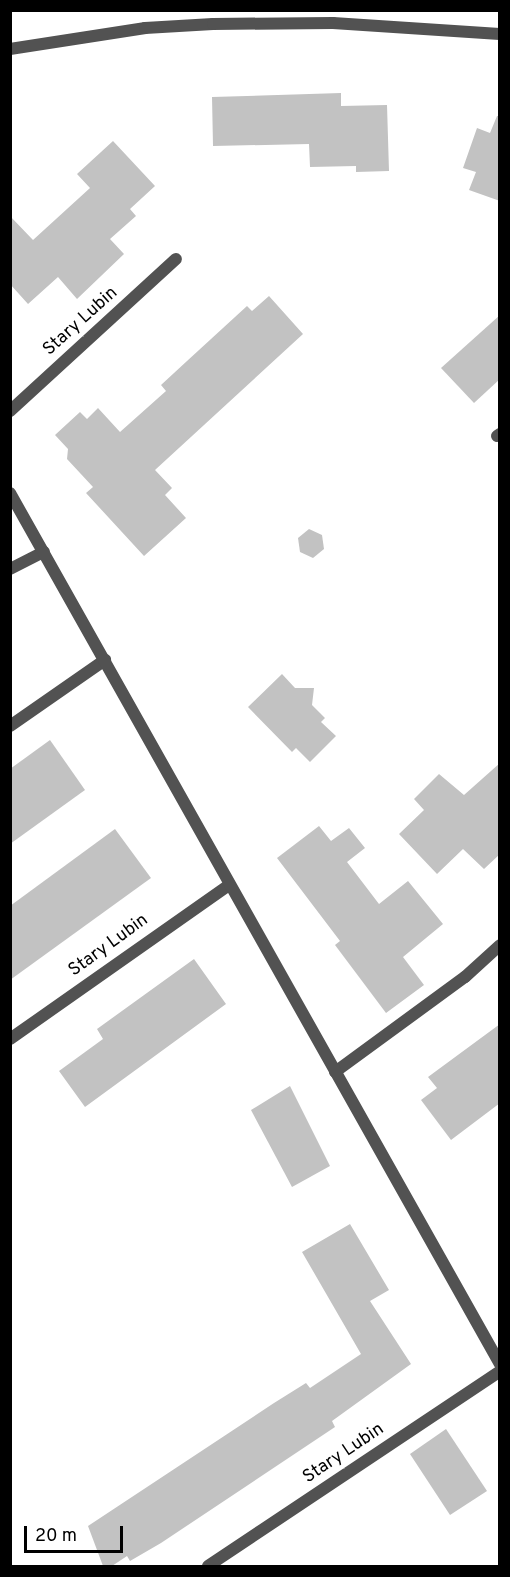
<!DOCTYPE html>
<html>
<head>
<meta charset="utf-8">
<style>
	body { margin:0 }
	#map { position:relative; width:510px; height:1577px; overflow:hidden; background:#fff; font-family:Overpass,sans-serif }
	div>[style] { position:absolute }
	.building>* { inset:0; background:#c2c2c2 }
	.service>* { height:12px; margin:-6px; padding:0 6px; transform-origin:6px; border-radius:6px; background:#525252 }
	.minor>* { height:12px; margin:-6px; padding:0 6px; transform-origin:6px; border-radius:6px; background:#525252 }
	span { translate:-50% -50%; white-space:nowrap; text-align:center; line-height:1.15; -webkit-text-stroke:6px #fff; paint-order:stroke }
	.street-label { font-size:18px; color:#000 }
	.frame { position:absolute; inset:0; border:12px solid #000; pointer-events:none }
	.scale { position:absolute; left:24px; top:1526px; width:99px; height:27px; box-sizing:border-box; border:3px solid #000; border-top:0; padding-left:8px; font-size:18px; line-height:21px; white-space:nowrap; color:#000; -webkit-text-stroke:4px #fff; paint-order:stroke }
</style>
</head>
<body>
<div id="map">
	<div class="building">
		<i style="clip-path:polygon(341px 93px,341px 106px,387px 105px,389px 171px,356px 172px,356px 166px,310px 167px,309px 144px,213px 146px,212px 97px)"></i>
		<i style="clip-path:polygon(497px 116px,500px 116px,500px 201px,469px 190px,476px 172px,463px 168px,477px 128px,490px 133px)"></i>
		<i style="clip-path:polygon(113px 141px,155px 186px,130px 209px,136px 216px,110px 239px,124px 254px,77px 299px,58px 277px,28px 304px,10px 284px,10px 216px,33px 240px,90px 188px,77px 174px)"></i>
		<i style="clip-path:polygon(269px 296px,303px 334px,155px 470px,172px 488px,165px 495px,186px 518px,144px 556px,86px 493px,93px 487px,67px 459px,68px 449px,55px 435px,80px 412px,87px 419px,98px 408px,120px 432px,166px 391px,161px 385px,187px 361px,247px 306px,252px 311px)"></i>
		<i style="clip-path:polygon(500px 315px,500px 379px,474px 403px,441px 368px)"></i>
		<i style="clip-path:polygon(309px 529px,322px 535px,324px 549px,313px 558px,300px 552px,298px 538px)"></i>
		<i style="clip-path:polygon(282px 674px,295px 688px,314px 688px,312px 705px,325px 718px,321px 722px,336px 736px,310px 762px,296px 748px,292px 752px,248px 707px)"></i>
		<i style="clip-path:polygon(50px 740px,85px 790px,10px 844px,10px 769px)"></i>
		<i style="clip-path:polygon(500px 763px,500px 854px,484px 869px,463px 849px,437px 874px,399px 834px,424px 810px,414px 799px,439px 774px,464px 795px)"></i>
		<i style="clip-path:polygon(319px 826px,331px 841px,349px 828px,365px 848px,347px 862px,379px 904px,408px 881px,443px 924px,403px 957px,424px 985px,386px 1013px,335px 945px,340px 941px,277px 858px)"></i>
		<i style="clip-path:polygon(115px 829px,151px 878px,10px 980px,10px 906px)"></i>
		<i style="clip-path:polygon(194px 959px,226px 1004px,85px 1107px,59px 1071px,103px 1039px,97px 1029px)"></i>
		<i style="clip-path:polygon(500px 1024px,500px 1103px,451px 1140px,421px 1100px,437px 1088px,428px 1077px)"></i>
		<i style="clip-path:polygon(290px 1086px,330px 1166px,292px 1187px,251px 1110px)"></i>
		<i style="clip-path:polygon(350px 1224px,389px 1290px,370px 1301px,411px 1364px,332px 1421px,335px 1427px,161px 1543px,130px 1561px,127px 1556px,112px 1566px,103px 1566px,88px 1526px,274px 1403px,306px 1383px,310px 1388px,361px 1354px,302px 1252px)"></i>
		<i style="clip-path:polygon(446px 1429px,487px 1491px,450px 1515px,410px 1454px)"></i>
	</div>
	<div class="service">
		<i style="left:10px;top:411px;width:225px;rotate:-42.5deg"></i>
		<i style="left:497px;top:436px;width:4px;rotate:-34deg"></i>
		<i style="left:10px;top:569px;width:38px;rotate:-27deg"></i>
		<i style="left:10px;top:726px;width:116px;rotate:-34.8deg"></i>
		<i style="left:10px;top:1039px;width:268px;rotate:-35.1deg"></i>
		<i style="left:335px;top:1072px;width:161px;rotate:-36.2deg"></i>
		<i style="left:465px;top:977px;width:47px;rotate:-42.4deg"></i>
		<i style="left:208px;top:1566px;width:351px;rotate:-33.7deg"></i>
	</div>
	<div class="minor">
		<i style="left:10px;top:49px;width:137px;rotate:-8.8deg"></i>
		<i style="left:145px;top:28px;width:68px;rotate:-3.4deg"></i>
		<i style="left:213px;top:24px;width:120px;rotate:-0.5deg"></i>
		<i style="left:333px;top:23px;width:167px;rotate:3.8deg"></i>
		<i style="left:10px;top:493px;width:999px;rotate:60.64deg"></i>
	</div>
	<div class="street-label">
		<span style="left:81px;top:322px;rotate:-42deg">Stary Lubin</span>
		<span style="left:109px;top:946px;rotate:-36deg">Stary Lubin</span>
		<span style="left:344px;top:1454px;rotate:-34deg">Stary Lubin</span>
	</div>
	<div class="frame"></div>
	<div class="scale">20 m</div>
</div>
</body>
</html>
